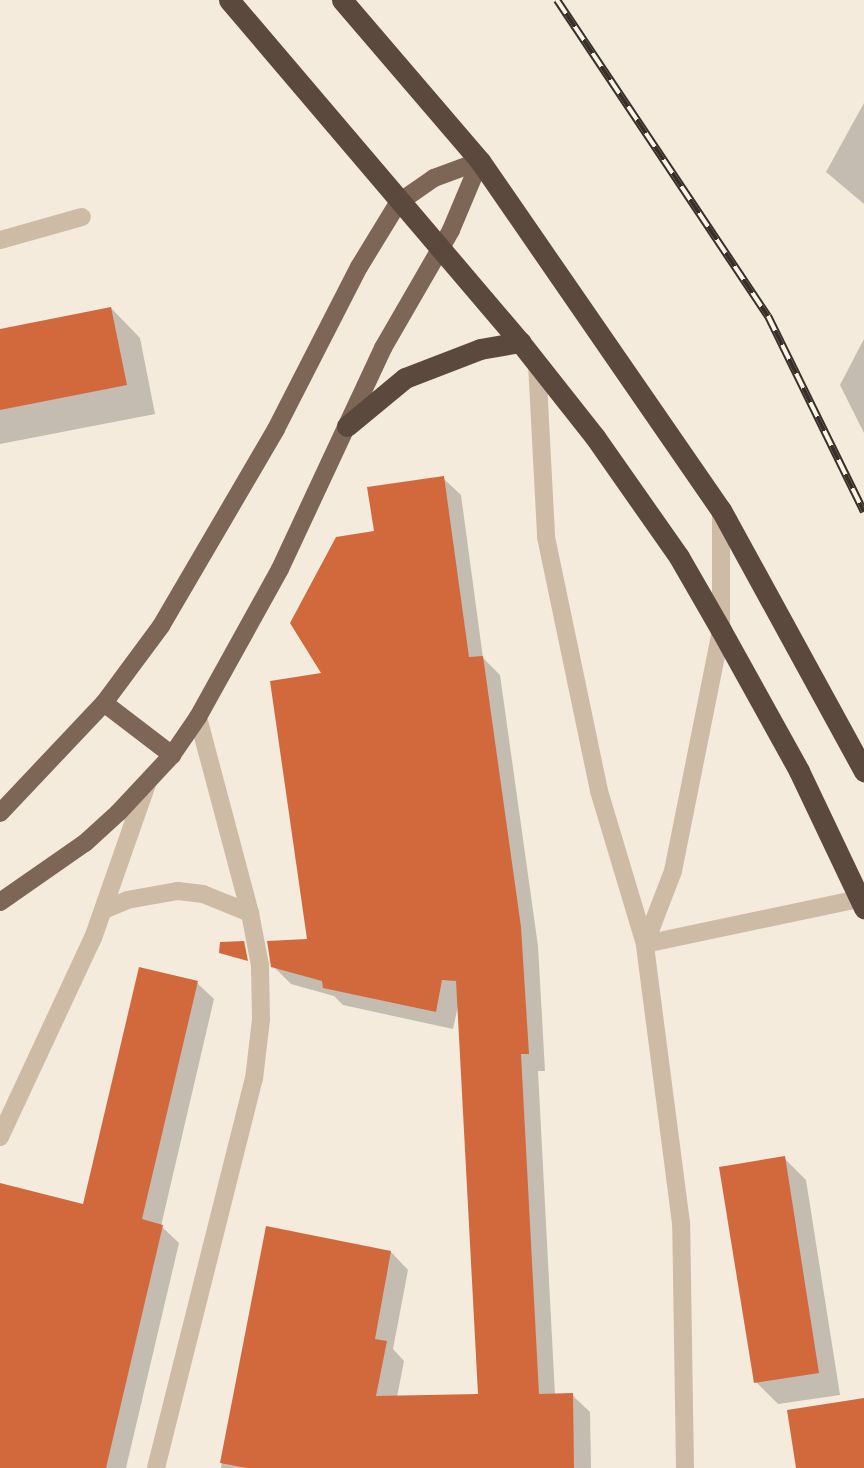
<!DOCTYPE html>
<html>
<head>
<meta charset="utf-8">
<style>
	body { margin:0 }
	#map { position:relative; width:864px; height:1468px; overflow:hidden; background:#f5ebdc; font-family:Poppins,sans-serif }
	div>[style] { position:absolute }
	.shadow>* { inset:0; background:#0003 }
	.building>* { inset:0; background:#d2693d }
	.minor>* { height:18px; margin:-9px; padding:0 9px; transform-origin:9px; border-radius:9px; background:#cebba6 }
	.major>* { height:18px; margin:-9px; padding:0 9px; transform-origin:9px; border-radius:9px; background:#7e6657 }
	.highway>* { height:21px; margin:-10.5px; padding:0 10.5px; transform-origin:10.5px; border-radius:10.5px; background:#5c493e }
	.rail>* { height:8px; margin-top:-4px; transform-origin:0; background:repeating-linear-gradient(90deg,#fcf4e9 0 16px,#3a2f28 0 32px); box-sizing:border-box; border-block:2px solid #3a2f28 }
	span { translate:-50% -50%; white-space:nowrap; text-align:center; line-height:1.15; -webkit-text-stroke:5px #fcf4e9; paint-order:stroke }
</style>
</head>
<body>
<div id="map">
	<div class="shadow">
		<i style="clip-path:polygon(864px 103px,864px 204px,826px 172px)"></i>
		<i style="clip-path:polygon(111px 308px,140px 338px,155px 414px,0 444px,0 330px)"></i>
		<i style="clip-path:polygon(864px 339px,864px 433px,840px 385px)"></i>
		<i style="clip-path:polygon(443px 478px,461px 495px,483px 658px,500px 675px,538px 946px,545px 1071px,538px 1071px,555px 1395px,572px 1395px,590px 1412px,591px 1468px,221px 1468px,267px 1228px,391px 1252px,408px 1270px,393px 1349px,404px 1361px,397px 1397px,480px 1396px,458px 1006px,453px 1029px,343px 1005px,334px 996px,291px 984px,273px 966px,309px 941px,324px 675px,376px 533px)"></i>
		<i style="clip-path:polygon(197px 983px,214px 999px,161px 1226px,179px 1243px,126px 1468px,0 1468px,0 1187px,85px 1206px)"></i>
		<i style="clip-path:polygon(784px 1158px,806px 1180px,840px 1395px,778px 1404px,756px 1382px)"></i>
	</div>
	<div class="building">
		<i style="clip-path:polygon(111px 307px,127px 385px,0 410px,0 329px)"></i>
		<i style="clip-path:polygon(444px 476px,469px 657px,483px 656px,521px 927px,529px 1054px,521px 1054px,539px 1394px,573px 1393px,574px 1468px,247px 1468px,220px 1463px,266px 1226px,391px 1251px,375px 1339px,387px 1341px,376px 1396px,478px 1394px,456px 981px,442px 980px,436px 1012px,323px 988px,322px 981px,271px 967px,267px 941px,307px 939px,270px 681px,321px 673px,290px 623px,336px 537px,374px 531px,367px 487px)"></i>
		<i style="clip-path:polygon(244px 941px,248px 961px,219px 953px,220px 942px)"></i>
		<i style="clip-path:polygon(139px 967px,198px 981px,142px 1219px,163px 1225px,106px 1468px,0 1468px,0 1183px,83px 1204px)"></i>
		<i style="clip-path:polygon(785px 1156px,819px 1373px,754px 1383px,719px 1167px)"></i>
		<i style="clip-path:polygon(864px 1398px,864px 1468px,796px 1468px,787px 1410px)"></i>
	</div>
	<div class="minor">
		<i style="left:0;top:240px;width:85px;rotate:-15.7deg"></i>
		<i style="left:537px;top:363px;width:174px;rotate:87deg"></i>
		<i style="left:546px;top:537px;width:259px;rotate:78.2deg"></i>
		<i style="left:599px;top:791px;width:160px;rotate:73.3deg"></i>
		<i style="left:645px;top:944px;width:78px;rotate:-69deg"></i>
		<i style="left:673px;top:871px;width:246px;rotate:-78.7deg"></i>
		<i style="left:721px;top:630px;width:118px;rotate:-90deg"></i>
		<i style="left:104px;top:910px;width:25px;rotate:-23deg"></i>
		<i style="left:127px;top:900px;width:52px;rotate:-10deg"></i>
		<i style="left:178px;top:891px;width:25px;rotate:7deg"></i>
		<i style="left:203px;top:894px;width:51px;rotate:22deg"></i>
		<i style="left:0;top:1137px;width:220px;rotate:-65deg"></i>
		<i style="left:93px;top:938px;width:163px;rotate:-70.7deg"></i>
		<i style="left:156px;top:1468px;width:401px;rotate:-75.9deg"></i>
		<i style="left:254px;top:1079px;width:60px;rotate:-83.3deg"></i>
		<i style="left:261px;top:1019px;width:54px;rotate:-91.1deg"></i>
		<i style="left:260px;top:965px;width:53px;rotate:-100.9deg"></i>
		<i style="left:250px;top:913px;width:203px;rotate:-104.9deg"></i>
		<i style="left:685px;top:1468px;width:245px;rotate:-90.9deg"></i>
		<i style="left:681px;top:1223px;width:281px;rotate:-97.4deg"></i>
		<i style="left:645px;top:944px;width:224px;rotate:-11.9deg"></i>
	</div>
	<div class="major">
		<i style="left:104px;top:703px;width:86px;rotate:37.4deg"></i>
		<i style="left:0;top:813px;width:151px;rotate:-46.6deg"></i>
		<i style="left:104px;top:703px;width:96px;rotate:-53.5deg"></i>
		<i style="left:161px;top:626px;width:228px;rotate:-59.7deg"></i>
		<i style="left:276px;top:429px;width:182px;rotate:-62.9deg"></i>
		<i style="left:359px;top:267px;width:75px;rotate:-58.6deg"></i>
		<i style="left:398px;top:203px;width:44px;rotate:-34.8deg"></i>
		<i style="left:434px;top:178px;width:49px;rotate:-20.3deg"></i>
		<i style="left:0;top:902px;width:103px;rotate:-34.8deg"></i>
		<i style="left:85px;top:843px;width:45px;rotate:-42.3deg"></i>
		<i style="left:118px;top:813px;width:79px;rotate:-47deg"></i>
		<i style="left:172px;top:755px;width:46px;rotate:-55.6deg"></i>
		<i style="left:198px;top:717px;width:169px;rotate:-61deg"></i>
		<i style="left:280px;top:569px;width:244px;rotate:-65deg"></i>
		<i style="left:383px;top:348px;width:136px;rotate:-60deg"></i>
		<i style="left:451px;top:230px;width:75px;rotate:-67.2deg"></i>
	</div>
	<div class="highway">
		<i style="left:229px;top:0;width:449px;rotate:49.6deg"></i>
		<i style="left:520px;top:342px;width:121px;rotate:51.7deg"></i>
		<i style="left:595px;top:437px;width:146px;rotate:55deg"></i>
		<i style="left:679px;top:557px;width:84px;rotate:60.1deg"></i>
		<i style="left:721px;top:630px;width:161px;rotate:61deg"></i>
		<i style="left:799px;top:771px;width:152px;rotate:64.6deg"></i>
		<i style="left:342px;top:0;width:212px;rotate:49.4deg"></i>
		<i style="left:480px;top:161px;width:424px;rotate:55.4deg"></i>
		<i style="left:721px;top:510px;width:298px;rotate:61.3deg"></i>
		<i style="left:347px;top:426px;width:75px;rotate:-39.6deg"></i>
		<i style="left:405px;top:378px;width:80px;rotate:-21.1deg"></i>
		<i style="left:480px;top:349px;width:41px;rotate:-9.9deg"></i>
	</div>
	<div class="rail">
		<i style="left:557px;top:0;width:380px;rotate:56.3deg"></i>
		<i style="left:768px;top:316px;width:218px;rotate:63.9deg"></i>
	</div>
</div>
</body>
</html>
